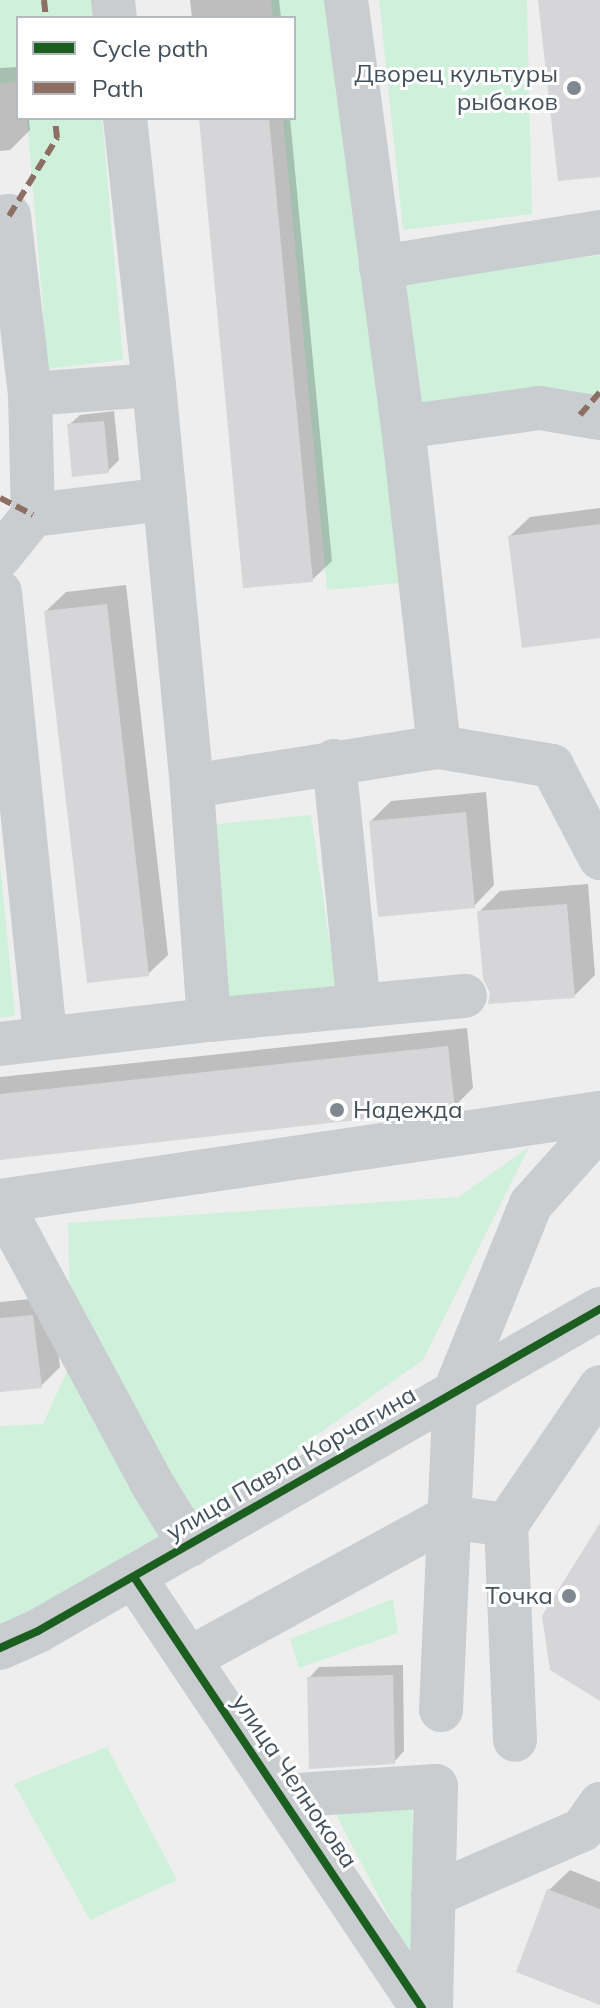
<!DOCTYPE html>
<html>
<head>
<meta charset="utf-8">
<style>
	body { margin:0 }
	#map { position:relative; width:600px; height:2008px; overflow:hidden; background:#efeeee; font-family:Mulish,sans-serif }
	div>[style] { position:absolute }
	.green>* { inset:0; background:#cff1dc }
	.shadow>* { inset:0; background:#0003 }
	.building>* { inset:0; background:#d6d6d9 }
	.minor>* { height:44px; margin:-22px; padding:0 22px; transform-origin:22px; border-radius:22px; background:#c9cdd0 }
	.quiet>* { height:6px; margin-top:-3px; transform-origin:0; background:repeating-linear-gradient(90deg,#8d6e63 0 12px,transparent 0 18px) }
	.cycleway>* { height:8px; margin:-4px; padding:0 4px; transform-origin:4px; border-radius:4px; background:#1b5e20 }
	.dots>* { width:22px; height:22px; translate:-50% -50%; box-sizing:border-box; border:4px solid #fff; border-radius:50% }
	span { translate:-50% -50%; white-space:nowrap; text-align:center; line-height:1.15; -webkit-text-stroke:6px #fff; paint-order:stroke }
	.poi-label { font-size:24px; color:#43515d }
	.right { translate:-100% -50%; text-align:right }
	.left { translate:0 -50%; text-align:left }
	.street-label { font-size:24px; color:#43515d }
	.legend { position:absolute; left:16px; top:16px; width:280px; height:104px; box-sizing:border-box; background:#fff; border:2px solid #b4b9be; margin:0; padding:10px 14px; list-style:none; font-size:24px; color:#43515d }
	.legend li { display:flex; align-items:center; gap:16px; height:40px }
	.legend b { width:40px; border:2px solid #b4b9be }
</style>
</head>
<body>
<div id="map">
	<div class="green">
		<i style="clip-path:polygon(0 0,91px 0,93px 18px,18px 18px,18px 82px,0 83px)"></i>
		<i style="clip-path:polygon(271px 0,330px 0,400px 583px,327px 590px,283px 118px,294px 118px,294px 18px,273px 18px)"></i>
		<i style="clip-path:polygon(379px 0,527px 0,532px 214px,403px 230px)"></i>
		<i style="clip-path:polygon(27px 118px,102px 118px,123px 360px,48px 369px)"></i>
		<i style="clip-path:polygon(600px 255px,600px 394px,421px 406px,406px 283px)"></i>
		<i style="clip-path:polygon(311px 815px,337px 993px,217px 1004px,206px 825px)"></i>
		<i style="clip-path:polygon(0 862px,15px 1016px,0 1018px)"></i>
		<i style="clip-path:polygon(529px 1147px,423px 1360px,157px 1549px,0 1630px,0 1426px,43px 1424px,71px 1362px,68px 1223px,458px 1197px)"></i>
		<i style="clip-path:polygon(393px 1599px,398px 1633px,299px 1668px,290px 1639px)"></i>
		<i style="clip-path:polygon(107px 1747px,177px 1880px,90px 1920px,14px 1784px)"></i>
		<i style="clip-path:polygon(412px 1797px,416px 1969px,330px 1803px)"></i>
	</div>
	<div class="shadow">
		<i style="clip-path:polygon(190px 0,279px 0,281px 18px,192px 18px)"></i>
		<i style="clip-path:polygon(18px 67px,18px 118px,29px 118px,30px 130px,10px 150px,0 151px,0 68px)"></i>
		<i style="clip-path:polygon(201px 118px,290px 118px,332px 561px,312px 580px)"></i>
		<i style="clip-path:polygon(114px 411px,119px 460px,108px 471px,69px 425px,80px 415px)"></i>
		<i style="clip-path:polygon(600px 508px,600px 636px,510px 536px,530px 517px)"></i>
		<i style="clip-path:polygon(126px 585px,168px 955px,148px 974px,46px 611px,66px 592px)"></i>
		<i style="clip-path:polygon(486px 792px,494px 885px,474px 906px,371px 821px,391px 801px)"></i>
		<i style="clip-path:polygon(588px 884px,595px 975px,574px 996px,492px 993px,480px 911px,500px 891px)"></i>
		<i style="clip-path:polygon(467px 1028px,473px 1088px,454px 1107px,0 1158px,0 1077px)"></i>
		<i style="clip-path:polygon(51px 1297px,60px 1367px,41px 1386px,0 1390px,0 1302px)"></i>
		<i style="clip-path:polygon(403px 1665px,404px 1751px,394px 1762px,309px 1678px,319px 1667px)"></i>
		<i style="clip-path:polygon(570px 1870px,600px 1882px,600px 2003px,549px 1890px)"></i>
	</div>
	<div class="building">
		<i style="clip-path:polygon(538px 0,600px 0,600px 177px,558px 181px)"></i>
		<i style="clip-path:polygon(199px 118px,269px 118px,313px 582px,243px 588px)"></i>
		<i style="clip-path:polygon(104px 421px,109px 473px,72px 477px,67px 424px)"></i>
		<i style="clip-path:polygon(600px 524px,600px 638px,522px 648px,508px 536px)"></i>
		<i style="clip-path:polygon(107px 604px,149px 976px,87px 983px,44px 611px)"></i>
		<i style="clip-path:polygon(466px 812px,475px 908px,378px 917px,369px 821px)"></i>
		<i style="clip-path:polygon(567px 904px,575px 998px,488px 1004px,490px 993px,483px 979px,477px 911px)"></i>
		<i style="clip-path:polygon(448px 1046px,455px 1109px,0 1160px,0 1094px)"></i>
		<i style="clip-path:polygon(33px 1315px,42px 1388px,0 1392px,0 1318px)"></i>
		<i style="clip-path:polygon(600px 1523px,600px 1701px,550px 1670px,542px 1616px)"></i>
		<i style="clip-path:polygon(393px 1675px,395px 1764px,309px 1769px,307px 1677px)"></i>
		<i style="clip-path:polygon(547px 1889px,600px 1909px,600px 2005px,516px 1972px)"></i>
	</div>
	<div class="minor">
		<i style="left:113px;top:0;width:18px;rotate:84deg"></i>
		<i style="left:0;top:217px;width:9px;rotate:-6deg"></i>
		<i style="left:9px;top:216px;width:179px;rotate:83.3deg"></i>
		<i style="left:30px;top:394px;width:124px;rotate:-4.2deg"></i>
		<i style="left:154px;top:385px;width:269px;rotate:-96.2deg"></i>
		<i style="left:381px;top:267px;width:222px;rotate:-9.1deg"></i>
		<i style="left:154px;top:385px;width:403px;rotate:84.6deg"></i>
		<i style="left:30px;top:394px;width:121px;rotate:88.6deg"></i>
		<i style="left:33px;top:515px;width:133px;rotate:-6.9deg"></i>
		<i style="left:403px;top:427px;width:138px;rotate:-7.9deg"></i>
		<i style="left:540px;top:408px;width:61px;rotate:9.5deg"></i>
		<i style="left:0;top:556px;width:53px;rotate:-51.2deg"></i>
		<i style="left:0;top:592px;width:447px;rotate:84.2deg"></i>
		<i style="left:439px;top:747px;width:115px;rotate:9.5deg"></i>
		<i style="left:552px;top:766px;width:104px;rotate:62.4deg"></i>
		<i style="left:334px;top:761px;width:246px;rotate:84.2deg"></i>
		<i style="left:209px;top:1020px;width:257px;rotate:-5.4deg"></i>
		<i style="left:0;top:1044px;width:210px;rotate:-6.6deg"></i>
		<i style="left:209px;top:1020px;width:235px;rotate:-94.2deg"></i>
		<i style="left:192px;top:786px;width:250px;rotate:-9deg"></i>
		<i style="left:439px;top:747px;width:322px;rotate:-96.4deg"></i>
		<i style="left:403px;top:427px;width:431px;rotate:-97.6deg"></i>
		<i style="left:0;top:1201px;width:606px;rotate:-8.34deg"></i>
		<i style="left:0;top:1201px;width:319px;rotate:61.7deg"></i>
		<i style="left:151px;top:1482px;width:74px;rotate:58.2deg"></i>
		<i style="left:506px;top:1525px;width:167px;rotate:-55.7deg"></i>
		<i style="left:134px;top:1577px;width:518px;rotate:56.25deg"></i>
		<i style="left:0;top:1648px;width:42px;rotate:-24.1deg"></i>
		<i style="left:38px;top:1631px;width:648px;rotate:-29.81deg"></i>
		<i style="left:190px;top:1658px;width:295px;rotate:-28.6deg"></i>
		<i style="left:449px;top:1517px;width:58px;rotate:8deg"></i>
		<i style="left:506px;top:1525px;width:215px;rotate:87.6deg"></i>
		<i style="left:441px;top:1710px;width:319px;rotate:-87.5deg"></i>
		<i style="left:455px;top:1391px;width:202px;rotate:-67.9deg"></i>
		<i style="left:531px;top:1204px;width:103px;rotate:-48.1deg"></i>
		<i style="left:282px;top:1796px;width:154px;rotate:-3.7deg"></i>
		<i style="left:436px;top:1786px;width:222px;rotate:91.3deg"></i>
		<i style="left:433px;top:1895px;width:163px;rotate:-23.6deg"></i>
		<i style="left:582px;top:1830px;width:32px;rotate:-55deg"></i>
	</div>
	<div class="quiet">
		<i style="left:44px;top:0;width:18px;rotate:84deg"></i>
		<i style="left:9px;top:216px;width:92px;rotate:-58.4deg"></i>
		<i style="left:57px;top:138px;width:20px;rotate:-96deg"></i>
		<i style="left:580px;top:415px;width:30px;rotate:-49deg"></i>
		<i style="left:0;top:498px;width:37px;rotate:27deg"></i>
	</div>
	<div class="cycleway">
		<i style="left:134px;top:1577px;width:518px;rotate:56.25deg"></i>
		<i style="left:0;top:1648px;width:42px;rotate:-24.1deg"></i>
		<i style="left:38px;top:1631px;width:648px;rotate:-29.81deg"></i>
	</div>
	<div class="dots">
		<i style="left:574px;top:88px;background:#7f8890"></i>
		<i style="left:337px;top:1110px;background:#7f8890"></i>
		<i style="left:569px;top:1596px;background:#7f8890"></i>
	</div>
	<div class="poi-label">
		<span class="right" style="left:558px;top:88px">Дворец культуры<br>рыбаков</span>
		<span class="left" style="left:353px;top:1110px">Надежда</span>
		<span class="right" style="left:553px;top:1596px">Точка</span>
	</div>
	<div class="street-label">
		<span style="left:291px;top:1463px;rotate:-30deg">улица Павла Корчагина</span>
		<span style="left:295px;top:1781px;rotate:56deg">улица Челнокова</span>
	</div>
	<ul class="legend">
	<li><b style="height:10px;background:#1b5e20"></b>Cycle path</li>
	<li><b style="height:10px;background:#8d6e63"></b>Path</li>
	</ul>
</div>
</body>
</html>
